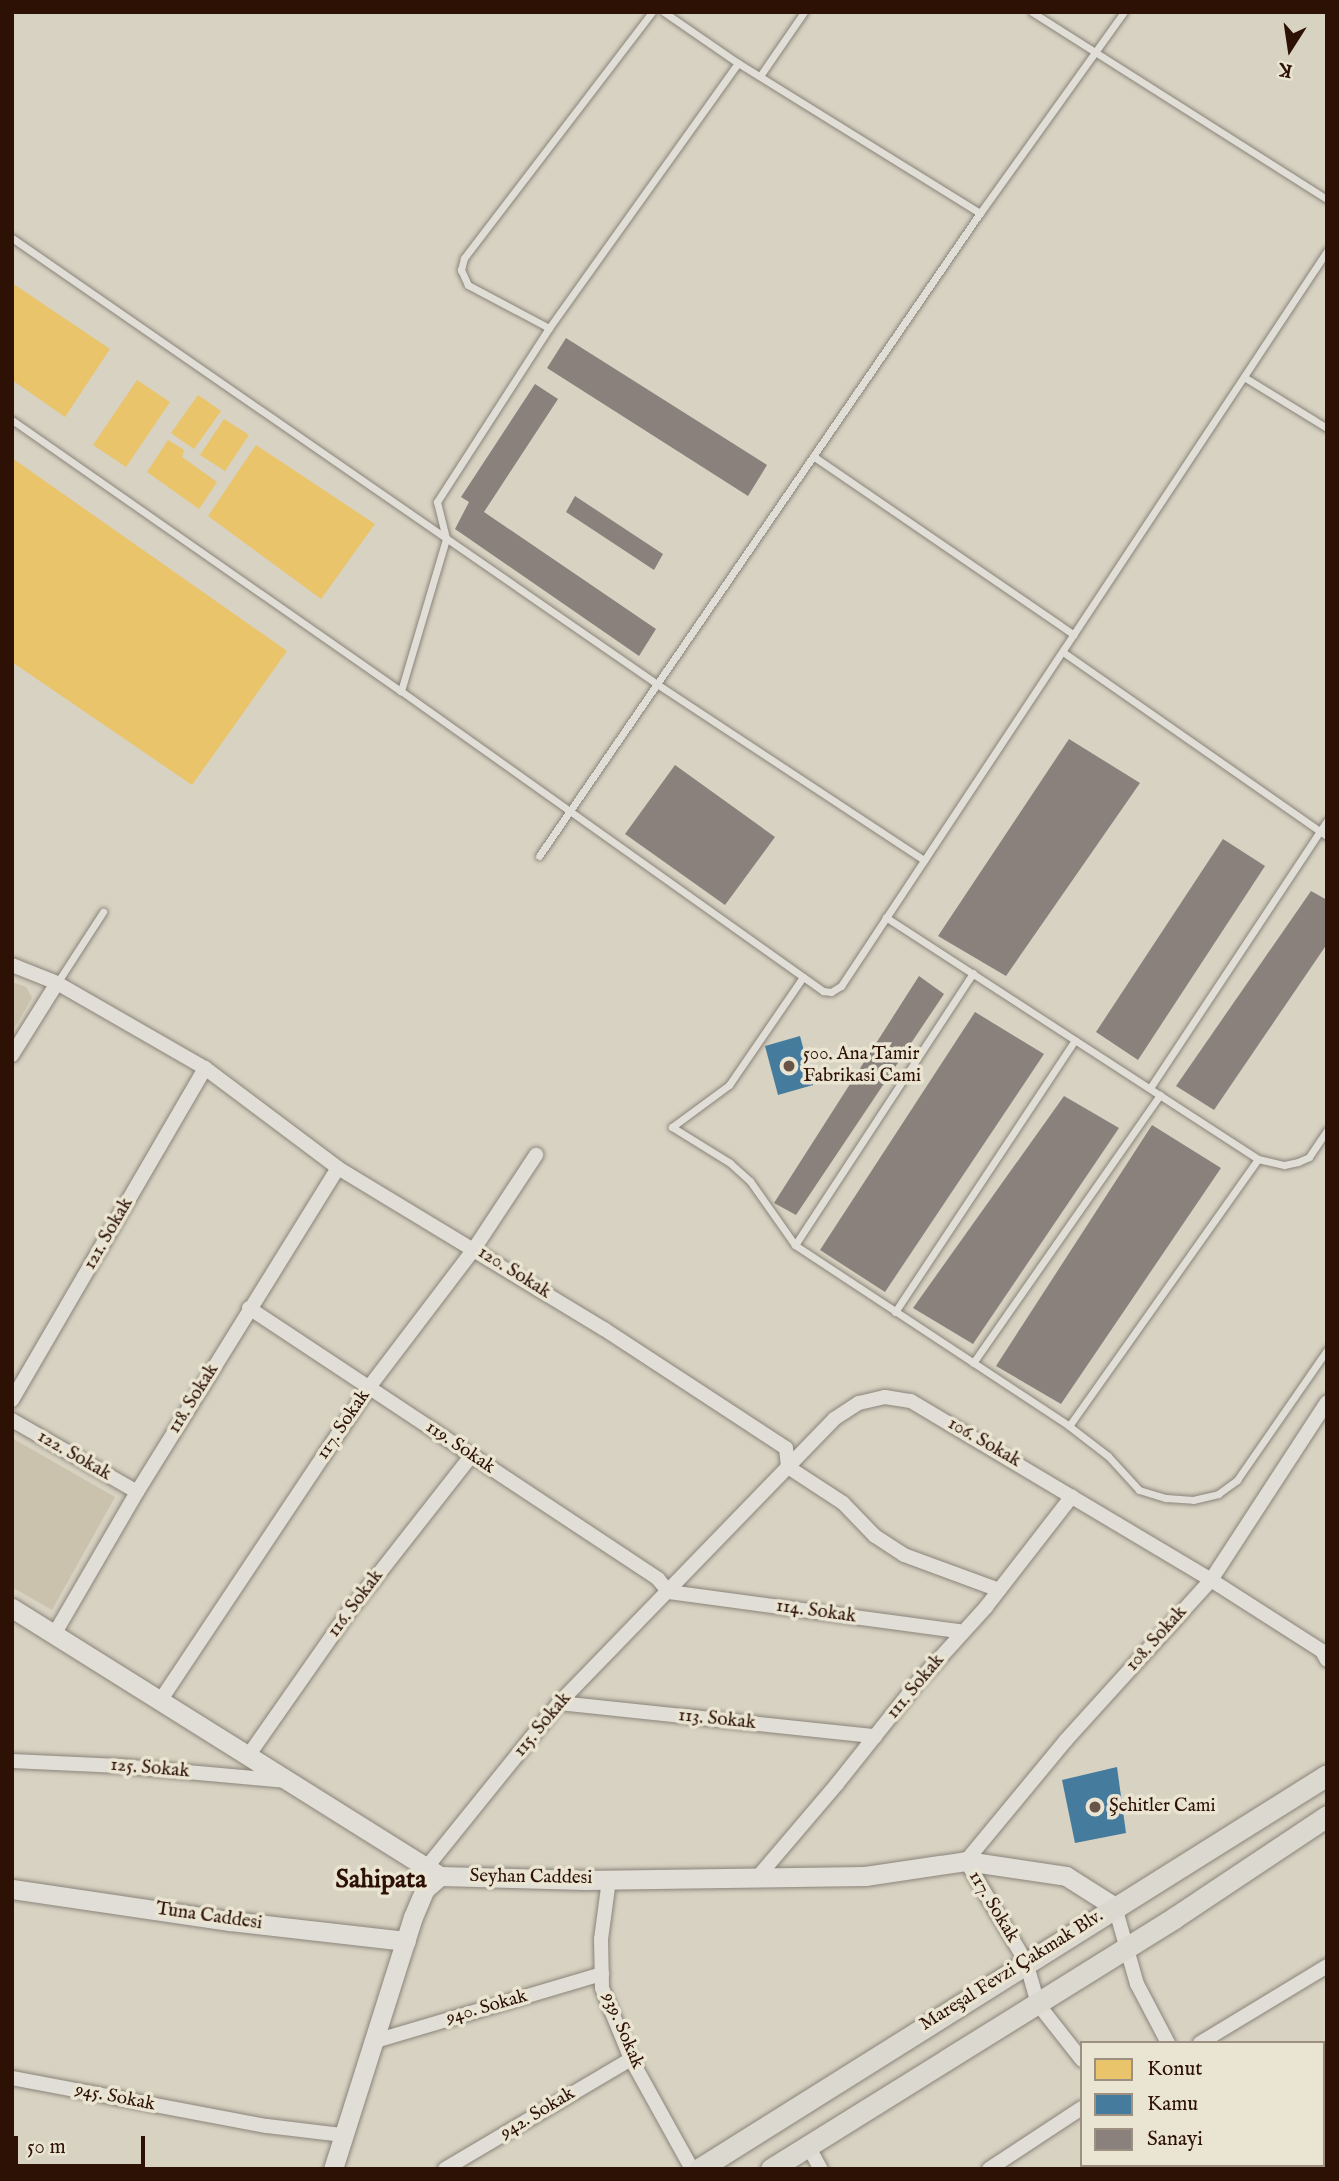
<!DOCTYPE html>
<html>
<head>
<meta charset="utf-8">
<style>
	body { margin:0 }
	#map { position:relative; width:1339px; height:2181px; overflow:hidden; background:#d7d2c2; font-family:"IM FELL English",serif }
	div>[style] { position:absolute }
	.green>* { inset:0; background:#cbc2ad }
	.homes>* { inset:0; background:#e9c46a }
	.public>* { inset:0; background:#457b9d }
	.industry>* { inset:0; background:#8a817c }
	.roads { filter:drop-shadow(0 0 2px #8b847a) drop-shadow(0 0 2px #8b847a) }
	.lane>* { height:7px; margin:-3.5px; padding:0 3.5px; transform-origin:3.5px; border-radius:3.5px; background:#e0ded6 }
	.street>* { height:14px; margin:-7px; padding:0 7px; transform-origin:7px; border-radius:7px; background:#e0ded6 }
	.secondary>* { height:19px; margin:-9.5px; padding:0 9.5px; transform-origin:9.5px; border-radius:9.5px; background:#e0ded6 }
	.primary>* { height:21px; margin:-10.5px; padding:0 10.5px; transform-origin:10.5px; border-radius:10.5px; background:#dbd8d0 }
	.dots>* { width:19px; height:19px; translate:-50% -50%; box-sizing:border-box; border:4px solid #eae4d2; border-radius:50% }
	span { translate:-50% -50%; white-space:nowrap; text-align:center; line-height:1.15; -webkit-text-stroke:7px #eae4d2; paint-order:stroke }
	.poi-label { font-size:19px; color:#2d1105 }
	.left { translate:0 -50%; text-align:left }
	.street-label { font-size:19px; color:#2d1105 }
	.district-label { font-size:26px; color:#2d1105; font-weight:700 }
	.frame { position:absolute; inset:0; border:14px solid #2d1105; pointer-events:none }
	.legend { position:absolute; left:1080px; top:2041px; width:245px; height:126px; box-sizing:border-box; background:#eae4d2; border:2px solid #9e9080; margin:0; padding:9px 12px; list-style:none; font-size:21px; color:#2d1105 }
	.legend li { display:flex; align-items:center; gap:14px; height:35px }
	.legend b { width:35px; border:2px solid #9e9080 }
	.north { position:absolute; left:1255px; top:14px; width:70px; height:70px; -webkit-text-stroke:5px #eae4d2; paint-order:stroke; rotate:192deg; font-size:19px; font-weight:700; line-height:28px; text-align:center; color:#2d1105 }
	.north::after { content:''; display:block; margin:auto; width:24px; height:32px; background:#2d1105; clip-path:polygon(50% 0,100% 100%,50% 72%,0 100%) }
	.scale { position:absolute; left:14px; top:2136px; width:131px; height:32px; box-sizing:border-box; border:4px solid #2d1105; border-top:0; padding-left:9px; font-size:21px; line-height:24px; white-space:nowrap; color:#2d1105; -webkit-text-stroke:5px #eae4d2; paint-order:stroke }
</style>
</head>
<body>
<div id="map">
	<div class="green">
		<i style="clip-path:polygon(12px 982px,26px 987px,32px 998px,12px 1032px)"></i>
		<i style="clip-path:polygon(12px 1438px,115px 1497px,52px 1610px,12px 1587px)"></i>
	</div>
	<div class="homes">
		<i style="clip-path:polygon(12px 283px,110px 349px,65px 417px,12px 380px)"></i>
		<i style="clip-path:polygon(137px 380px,170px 402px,126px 467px,93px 445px)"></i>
		<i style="clip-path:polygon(198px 395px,221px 411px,194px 449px,171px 433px)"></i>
		<i style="clip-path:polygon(224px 419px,249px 435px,225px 471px,200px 455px)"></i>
		<i style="clip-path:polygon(168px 440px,184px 450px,182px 457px,217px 482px,199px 509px,147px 472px)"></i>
		<i style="clip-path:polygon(256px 445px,375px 524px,321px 599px,208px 516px)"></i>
		<i style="clip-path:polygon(12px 458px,287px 651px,192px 785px,12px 662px)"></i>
	</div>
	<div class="public">
		<i style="clip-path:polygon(800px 1036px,813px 1085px,778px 1095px,765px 1046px)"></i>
		<i style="clip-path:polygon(1117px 1767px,1126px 1833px,1075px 1843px,1062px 1780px)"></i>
	</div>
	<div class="industry">
		<i style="clip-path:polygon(566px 338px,767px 465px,748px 496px,547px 368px)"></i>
		<i style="clip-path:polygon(535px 384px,558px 399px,484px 512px,656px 629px,639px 656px,455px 529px,469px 502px,461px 497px)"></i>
		<i style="clip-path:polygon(575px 496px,663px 554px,654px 570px,566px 512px)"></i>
		<i style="clip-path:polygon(1069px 739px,1140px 783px,1006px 976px,938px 936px)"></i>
		<i style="clip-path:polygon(675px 765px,775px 837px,725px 905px,625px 834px)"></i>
		<i style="clip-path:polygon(1223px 839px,1265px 866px,1138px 1060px,1096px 1032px)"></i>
		<i style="clip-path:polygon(1311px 891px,1327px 900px,1327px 944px,1214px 1110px,1176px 1086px)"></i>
		<i style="clip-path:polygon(919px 976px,944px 994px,796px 1215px,774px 1203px)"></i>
		<i style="clip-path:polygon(975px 1012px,1044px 1054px,885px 1292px,820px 1250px)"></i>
		<i style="clip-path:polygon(1064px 1096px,1119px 1128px,973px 1344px,913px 1308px)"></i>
		<i style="clip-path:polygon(1152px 1125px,1221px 1168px,1061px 1404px,996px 1366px)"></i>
	</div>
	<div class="roads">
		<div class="lane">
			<i style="left:664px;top:12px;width:90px;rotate:34.6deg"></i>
			<i style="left:738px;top:63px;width:285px;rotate:31.8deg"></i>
			<i style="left:1032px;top:12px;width:349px;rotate:32.4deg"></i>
			<i style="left:738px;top:63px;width:325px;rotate:125.5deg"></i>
			<i style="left:549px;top:328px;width:207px;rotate:122.8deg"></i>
			<i style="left:437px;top:502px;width:38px;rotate:76deg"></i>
			<i style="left:446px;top:539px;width:159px;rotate:106.5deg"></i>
			<i style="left:401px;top:691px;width:518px;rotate:35.41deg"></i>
			<i style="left:823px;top:991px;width:8px;rotate:7deg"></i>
			<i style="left:831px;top:992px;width:12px;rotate:-31deg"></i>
			<i style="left:841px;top:986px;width:881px;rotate:-56.53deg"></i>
			<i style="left:760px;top:76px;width:78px;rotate:-55.5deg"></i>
			<i style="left:12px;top:238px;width:784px;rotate:34.66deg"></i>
			<i style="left:657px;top:684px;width:320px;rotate:33.4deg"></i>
			<i style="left:549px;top:328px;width:92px;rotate:-152deg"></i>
			<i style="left:468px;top:285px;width:17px;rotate:-115deg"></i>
			<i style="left:461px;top:270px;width:12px;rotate:-76deg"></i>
			<i style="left:464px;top:258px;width:310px;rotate:-52.6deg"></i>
			<i style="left:1244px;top:377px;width:97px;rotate:31.6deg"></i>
			<i style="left:12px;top:420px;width:474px;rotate:34.9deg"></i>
			<i style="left:813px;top:456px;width:316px;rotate:34.4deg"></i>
			<i style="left:1063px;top:652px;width:322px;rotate:34.9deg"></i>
			<i style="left:539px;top:856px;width:780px;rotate:-55.56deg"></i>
			<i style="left:980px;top:213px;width:247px;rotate:-54.4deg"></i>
			<i style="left:803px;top:977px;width:131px;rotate:124.4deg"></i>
			<i style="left:729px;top:1085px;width:71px;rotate:143.6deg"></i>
			<i style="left:672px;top:1127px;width:68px;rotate:31.8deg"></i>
			<i style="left:730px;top:1163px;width:27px;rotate:42deg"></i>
			<i style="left:750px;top:1181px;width:78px;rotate:54.9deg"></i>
			<i style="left:795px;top:1245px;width:328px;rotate:33.4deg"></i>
			<i style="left:1069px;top:1426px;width:327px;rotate:-54.7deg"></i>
			<i style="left:1258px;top:1159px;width:444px;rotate:-147deg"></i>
			<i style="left:57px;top:983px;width:85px;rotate:-57.1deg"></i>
			<i style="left:1150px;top:1088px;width:320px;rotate:-56.5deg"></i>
			<i style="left:1258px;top:1159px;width:27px;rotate:13deg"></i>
			<i style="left:1284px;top:1165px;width:14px;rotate:-12deg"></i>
			<i style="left:1298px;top:1162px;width:12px;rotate:-24deg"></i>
			<i style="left:1309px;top:1157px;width:32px;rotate:-56deg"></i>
			<i style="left:795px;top:1245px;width:325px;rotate:-56.8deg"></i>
			<i style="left:895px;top:1312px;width:326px;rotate:-56.5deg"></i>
			<i style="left:973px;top:1363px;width:327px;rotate:-55.1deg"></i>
			<i style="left:1069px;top:1426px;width:49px;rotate:37.6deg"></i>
			<i style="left:1108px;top:1456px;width:46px;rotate:47.6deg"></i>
			<i style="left:1139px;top:1490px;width:28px;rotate:17deg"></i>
			<i style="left:1166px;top:1498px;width:27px;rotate:4deg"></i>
			<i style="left:1193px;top:1500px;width:26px;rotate:-13deg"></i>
			<i style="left:1218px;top:1494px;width:24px;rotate:-36deg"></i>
			<i style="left:1237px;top:1480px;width:158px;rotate:-55.3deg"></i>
		</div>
		<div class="street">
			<i style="left:12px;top:965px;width:48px;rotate:21.8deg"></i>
			<i style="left:57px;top:983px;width:171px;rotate:29.9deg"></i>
			<i style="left:205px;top:1068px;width:166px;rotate:36.9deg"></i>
			<i style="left:338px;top:1168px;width:311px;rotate:31.2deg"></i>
			<i style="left:604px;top:1329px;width:217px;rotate:33.2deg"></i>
			<i style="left:786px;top:1448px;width:19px;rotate:84deg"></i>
			<i style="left:788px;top:1467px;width:66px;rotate:33.2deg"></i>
			<i style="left:843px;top:1503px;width:46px;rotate:45.9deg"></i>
			<i style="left:875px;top:1536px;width:35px;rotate:33deg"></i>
			<i style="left:904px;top:1555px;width:101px;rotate:20.2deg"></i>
			<i style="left:12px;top:1055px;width:85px;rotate:-58deg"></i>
			<i style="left:249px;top:1308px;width:491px;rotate:33.5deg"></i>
			<i style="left:658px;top:1579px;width:17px;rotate:50deg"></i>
			<i style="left:12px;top:1400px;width:384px;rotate:-59.8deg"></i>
			<i style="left:12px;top:1420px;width:144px;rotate:29.9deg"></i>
			<i style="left:669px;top:1592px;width:297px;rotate:7.7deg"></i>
			<i style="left:55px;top:1633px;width:163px;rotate:-59.8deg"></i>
			<i style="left:137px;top:1492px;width:381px;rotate:-58.2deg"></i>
			<i style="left:160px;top:1701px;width:379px;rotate:-56.3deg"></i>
			<i style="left:370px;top:1386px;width:172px;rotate:-52.8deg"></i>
			<i style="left:474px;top:1249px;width:113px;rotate:-56.6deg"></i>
			<i style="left:559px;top:1703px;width:318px;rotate:6deg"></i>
			<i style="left:248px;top:1756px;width:174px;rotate:-55deg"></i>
			<i style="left:348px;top:1613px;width:199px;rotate:-51.9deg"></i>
			<i style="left:12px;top:1761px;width:108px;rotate:2.7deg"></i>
			<i style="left:120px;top:1766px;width:168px;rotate:5.1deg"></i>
			<i style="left:426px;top:1868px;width:212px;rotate:-51.1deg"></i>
			<i style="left:559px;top:1703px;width:395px;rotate:-45.9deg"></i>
			<i style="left:834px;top:1419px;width:30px;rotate:-33deg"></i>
			<i style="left:859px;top:1403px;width:27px;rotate:-13deg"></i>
			<i style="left:885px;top:1397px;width:26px;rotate:9deg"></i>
			<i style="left:911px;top:1401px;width:349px;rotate:30.8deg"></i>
			<i style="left:1211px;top:1580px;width:132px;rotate:32.6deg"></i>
			<i style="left:1322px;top:1651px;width:10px;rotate:61deg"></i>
			<i style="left:757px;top:1878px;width:123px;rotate:-49.6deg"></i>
			<i style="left:837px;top:1784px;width:132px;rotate:-51.5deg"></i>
			<i style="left:919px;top:1681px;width:100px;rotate:-47.8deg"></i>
			<i style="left:986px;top:1607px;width:140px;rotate:-52.2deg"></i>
			<i style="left:609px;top:1880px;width:60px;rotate:97.7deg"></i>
			<i style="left:601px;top:1939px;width:49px;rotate:88.8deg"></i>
			<i style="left:602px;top:1988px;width:77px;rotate:67.8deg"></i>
			<i style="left:631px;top:2059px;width:126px;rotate:61deg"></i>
			<i style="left:1115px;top:1907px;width:80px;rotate:74.1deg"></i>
			<i style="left:1137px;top:1984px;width:67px;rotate:62.3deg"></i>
			<i style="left:372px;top:2042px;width:240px;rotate:-16.5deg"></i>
			<i style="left:1200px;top:2043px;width:149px;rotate:-31.2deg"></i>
			<i style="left:1082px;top:2060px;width:71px;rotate:-128.2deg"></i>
			<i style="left:1038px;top:2004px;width:44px;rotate:-105.9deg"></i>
			<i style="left:1026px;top:1962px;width:117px;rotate:-120.7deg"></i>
			<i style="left:966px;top:1861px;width:157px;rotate:-50.4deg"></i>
			<i style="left:1066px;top:1740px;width:216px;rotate:-47.8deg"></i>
			<i style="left:1211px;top:1580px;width:212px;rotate:-56.9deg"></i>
			<i style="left:12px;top:2078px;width:259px;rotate:10.7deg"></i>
			<i style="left:267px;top:2126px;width:77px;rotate:6.8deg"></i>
			<i style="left:808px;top:2146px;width:26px;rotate:61deg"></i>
			<i style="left:1323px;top:2153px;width:4px;rotate:-27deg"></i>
			<i style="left:1165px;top:2165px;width:6px;rotate:45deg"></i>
			<i style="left:1235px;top:2165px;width:4px;rotate:63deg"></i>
			<i style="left:445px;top:2169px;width:216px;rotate:-30.6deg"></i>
			<i style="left:989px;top:2169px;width:111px;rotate:-33.3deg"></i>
			<i style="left:1295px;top:2169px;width:7px;rotate:-34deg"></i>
		</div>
		<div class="secondary">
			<i style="left:12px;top:1608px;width:505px;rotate:32.05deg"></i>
			<i style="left:440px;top:1876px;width:145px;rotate:1.6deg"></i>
			<i style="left:585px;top:1880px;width:280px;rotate:-0.8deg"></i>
			<i style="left:865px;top:1876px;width:102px;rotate:-8.4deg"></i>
			<i style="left:966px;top:1861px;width:101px;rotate:8.5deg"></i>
			<i style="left:1066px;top:1876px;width:58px;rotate:32.3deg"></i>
			<i style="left:12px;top:1889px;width:220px;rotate:8.4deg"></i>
			<i style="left:230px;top:1921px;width:177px;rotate:6.5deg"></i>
			<i style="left:333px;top:2169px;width:264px;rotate:-72.4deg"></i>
			<i style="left:413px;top:1917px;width:30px;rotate:-67deg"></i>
			<i style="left:425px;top:1889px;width:20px;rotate:-41deg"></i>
		</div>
		<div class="primary">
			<i style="left:699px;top:2169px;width:741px;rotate:-32.1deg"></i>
			<i style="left:771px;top:2169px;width:475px;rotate:-31.9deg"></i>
			<i style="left:1174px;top:1918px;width:184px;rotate:-33.7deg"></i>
		</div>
	</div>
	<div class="dots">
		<i style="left:789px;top:1066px;background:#685547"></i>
		<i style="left:1095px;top:1807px;background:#685547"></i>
	</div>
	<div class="poi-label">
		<span class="left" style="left:803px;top:1066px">500. Ana Tamir<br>Fabrikasi Cami</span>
		<span class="left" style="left:1109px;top:1807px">Şehitler Cami</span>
	</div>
	<div class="street-label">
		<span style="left:109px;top:1234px;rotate:-60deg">121. Sokak</span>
		<span style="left:514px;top:1273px;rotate:32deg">120. Sokak</span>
		<span style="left:194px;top:1399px;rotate:-58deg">118. Sokak</span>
		<span style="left:344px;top:1425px;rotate:-56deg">117. Sokak</span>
		<span style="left:984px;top:1443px;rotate:30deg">106. Sokak</span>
		<span style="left:460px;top:1448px;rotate:34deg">119. Sokak</span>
		<span style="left:74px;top:1456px;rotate:30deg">122. Sokak</span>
		<span style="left:356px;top:1604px;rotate:-53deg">116. Sokak</span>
		<span style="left:816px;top:1612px;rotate:8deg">114. Sokak</span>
		<span style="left:1157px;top:1639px;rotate:-48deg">108. Sokak</span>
		<span style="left:916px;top:1687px;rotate:-50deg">111. Sokak</span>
		<span style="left:717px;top:1720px;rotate:6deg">113. Sokak</span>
		<span style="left:543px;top:1725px;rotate:-50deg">115. Sokak</span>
		<span style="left:150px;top:1769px;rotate:5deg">125. Sokak</span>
		<span style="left:531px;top:1878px;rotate:1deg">Seyhan Caddesi</span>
		<span style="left:993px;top:1907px;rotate:59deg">117. Sokak</span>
		<span style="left:209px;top:1917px;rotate:8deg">Tuna Caddesi</span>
		<span style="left:1012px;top:1971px;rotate:-32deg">Mareşal Fevzi Çakmak Blv.</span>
		<span style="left:487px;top:2008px;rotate:-16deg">940. Sokak</span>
		<span style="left:622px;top:2031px;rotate:67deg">939. Sokak</span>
		<span style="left:115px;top:2098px;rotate:11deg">945. Sokak</span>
		<span style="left:538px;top:2114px;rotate:-31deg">942. Sokak</span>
	</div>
	<div class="district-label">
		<span style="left:381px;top:1880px">Sahipata</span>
	</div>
	<div class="frame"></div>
	<ul class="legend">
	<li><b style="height:19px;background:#e9c46a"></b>Konut</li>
	<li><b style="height:19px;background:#457b9d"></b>Kamu</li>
	<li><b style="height:19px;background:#8a817c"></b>Sanayi</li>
	</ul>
	<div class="north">K</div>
	<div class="scale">50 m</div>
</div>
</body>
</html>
